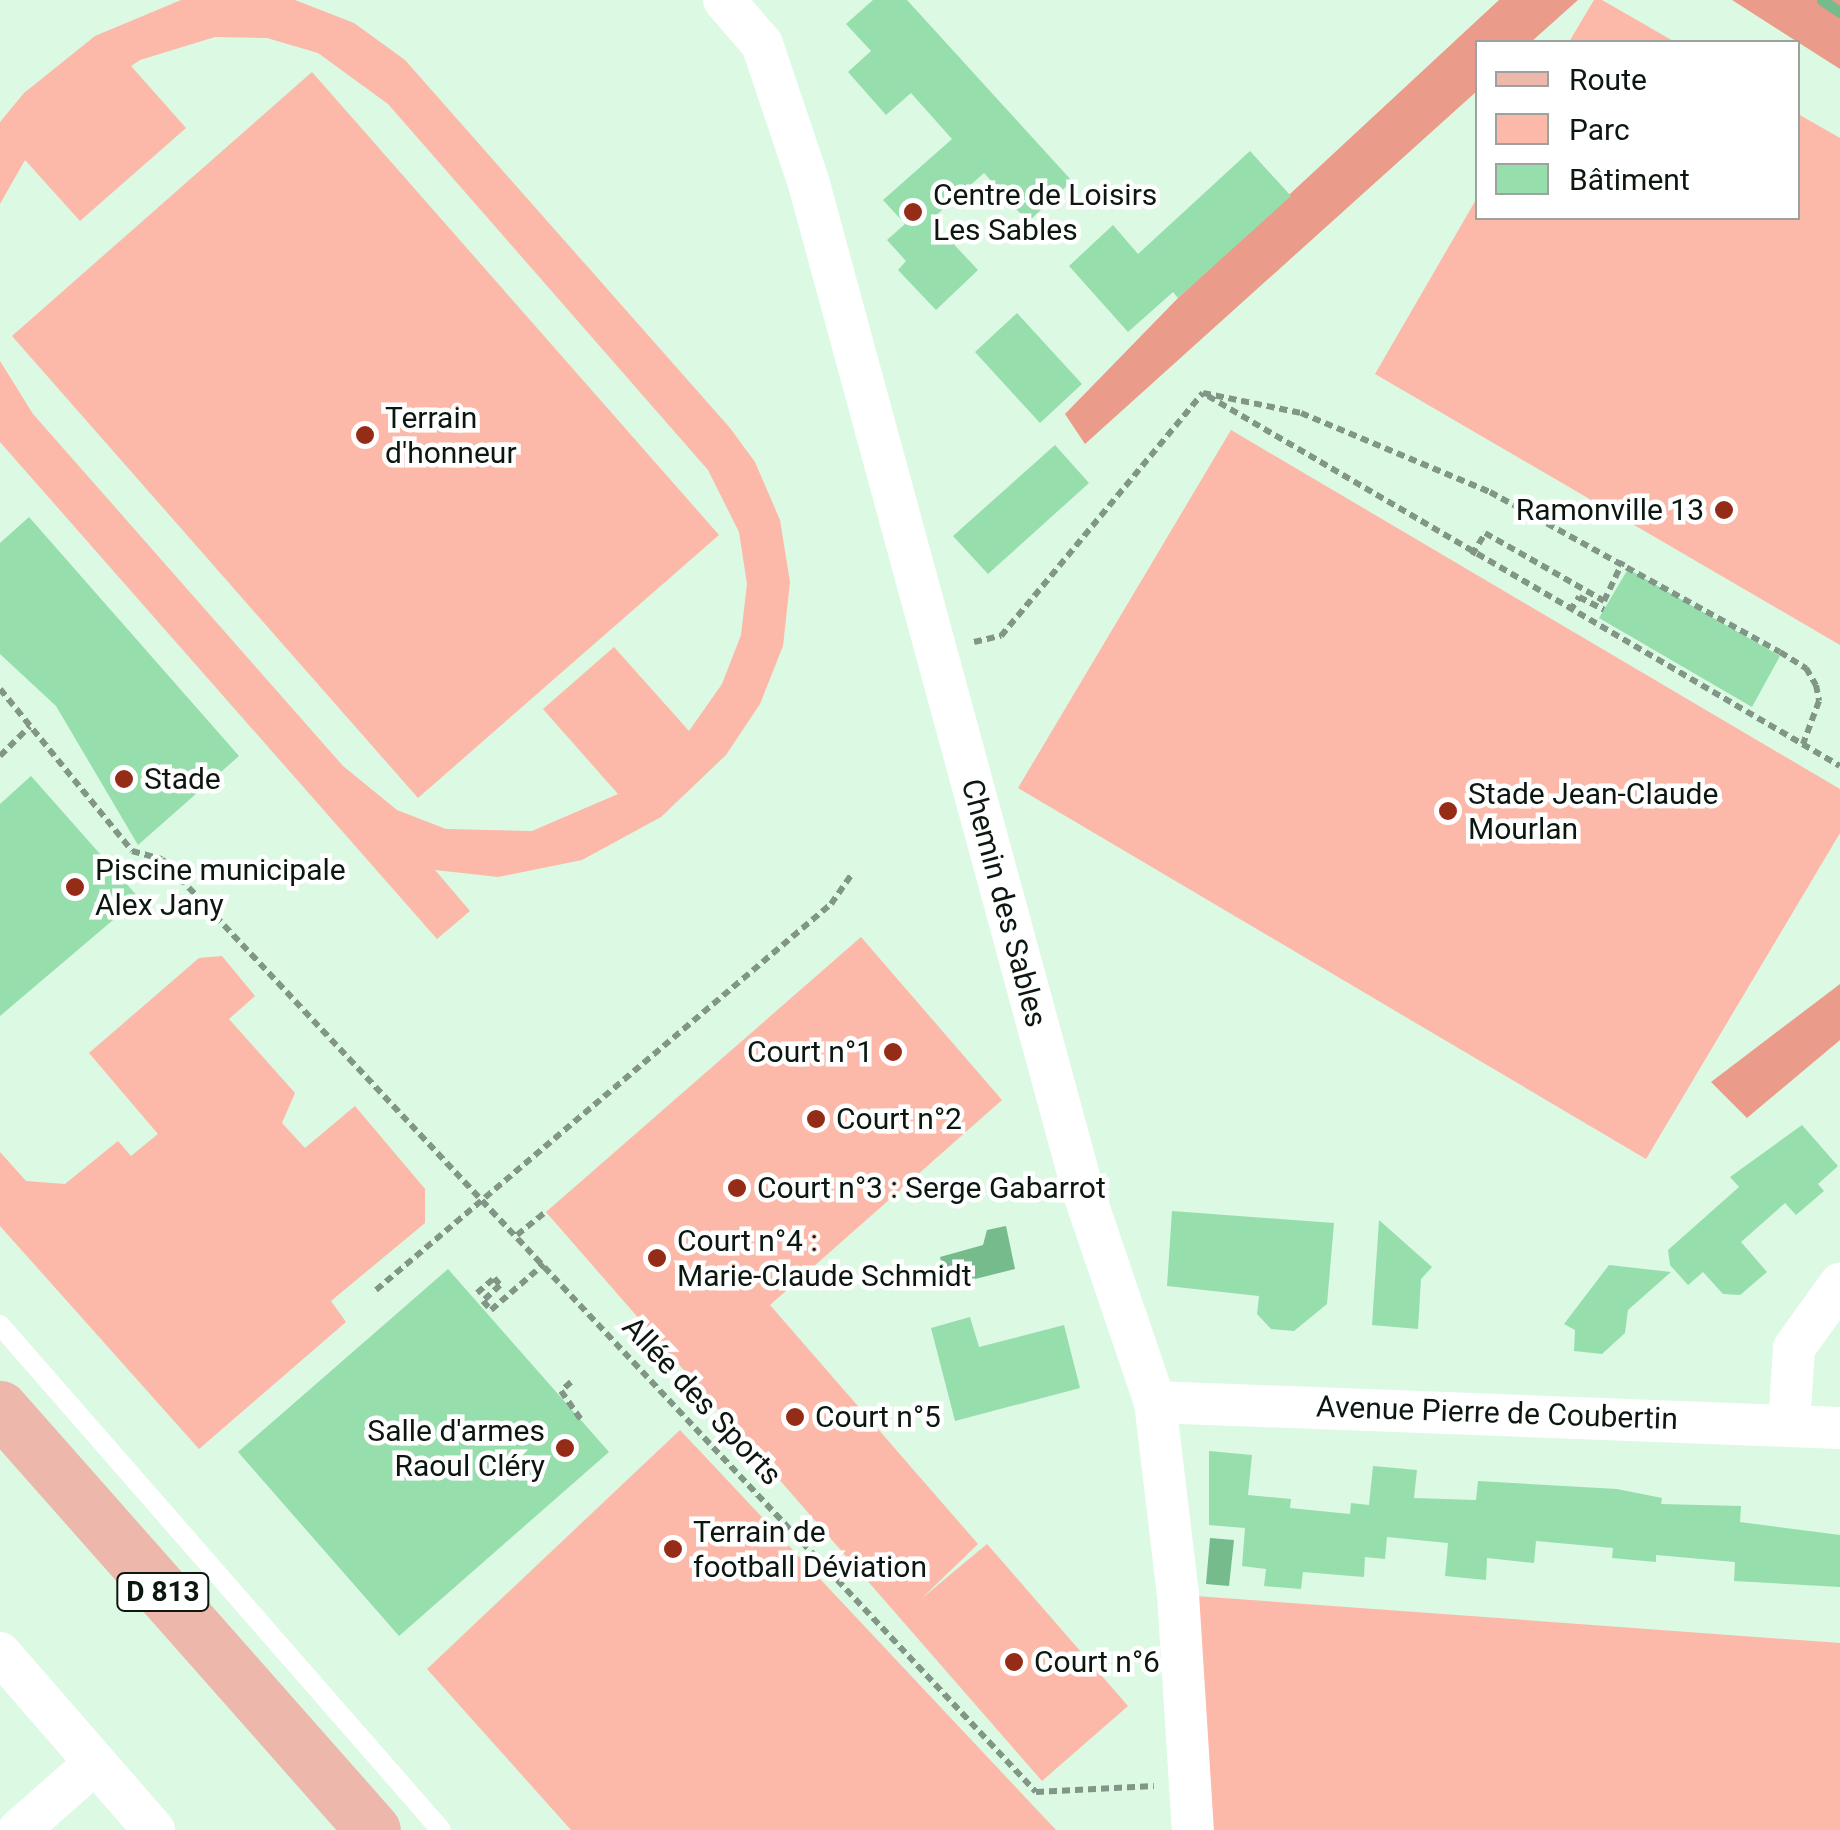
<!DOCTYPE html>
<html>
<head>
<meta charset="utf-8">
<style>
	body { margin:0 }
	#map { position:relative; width:1840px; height:1830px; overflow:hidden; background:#dcf9e3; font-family:Roboto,sans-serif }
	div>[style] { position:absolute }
	.green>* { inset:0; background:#fcb8a8 }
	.forest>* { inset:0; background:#eb9b8a }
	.water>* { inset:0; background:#75bb8b }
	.stream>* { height:11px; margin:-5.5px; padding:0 5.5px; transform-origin:5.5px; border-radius:5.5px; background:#75bb8b }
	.building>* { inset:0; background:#97dead }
	.path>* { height:6px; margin-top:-3px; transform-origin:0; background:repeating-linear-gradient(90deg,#819687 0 8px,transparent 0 13px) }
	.service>* { height:20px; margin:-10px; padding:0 10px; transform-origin:10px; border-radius:10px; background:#fff }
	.minor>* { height:42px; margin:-21px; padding:0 21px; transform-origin:21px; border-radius:21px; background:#fff }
	.primary>* { height:55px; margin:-27.5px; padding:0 27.5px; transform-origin:27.5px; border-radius:27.5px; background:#edb7ac }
	.dots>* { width:28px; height:28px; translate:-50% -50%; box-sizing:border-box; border:5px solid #fff; border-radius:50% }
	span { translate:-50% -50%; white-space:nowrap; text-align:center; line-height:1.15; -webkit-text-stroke:9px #fff; paint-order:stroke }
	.shield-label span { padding:2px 8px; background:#fff; border:2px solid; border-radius:8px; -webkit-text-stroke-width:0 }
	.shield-label { font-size:28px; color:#0c1710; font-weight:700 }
	.poi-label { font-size:30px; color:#0c1710 }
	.left { translate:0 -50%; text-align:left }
	.right { translate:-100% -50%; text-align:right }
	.street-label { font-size:30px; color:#0c1710 }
	.legend { position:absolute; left:1475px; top:40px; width:325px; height:180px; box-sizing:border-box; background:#fff; border:2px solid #9ea29f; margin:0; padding:12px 18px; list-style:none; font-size:30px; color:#0c1710 }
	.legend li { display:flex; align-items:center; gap:20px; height:50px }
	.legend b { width:50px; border:2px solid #9ea29f }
</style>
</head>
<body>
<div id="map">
	<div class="green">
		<i style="clip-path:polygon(181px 0,295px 0,354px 23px,405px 60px,730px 428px,755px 462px,780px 520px,790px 582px,783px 646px,760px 704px,726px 755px,661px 817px,582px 860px,498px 877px,435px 870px,470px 911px,437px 939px,0 442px,0 361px,33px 414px,343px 766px,397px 810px,446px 829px,532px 831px,618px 794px,543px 709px,614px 647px,689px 731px,722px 684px,741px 635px,747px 584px,739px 532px,708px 470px,388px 104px,318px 53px,267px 38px,215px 37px,140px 60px,131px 66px,186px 128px,80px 221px,25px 160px,0 204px,0 122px,24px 93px,95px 36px)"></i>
		<i style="clip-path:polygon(1594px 0,1602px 0,1675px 42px,1569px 42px)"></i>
		<i style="clip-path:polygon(312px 72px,719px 535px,418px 798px,12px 336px)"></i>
		<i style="clip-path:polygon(1798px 114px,1840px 138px,1840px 645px,1375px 374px,1477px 198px,1478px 218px,1798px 218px)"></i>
		<i style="clip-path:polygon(1231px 430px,1840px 789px,1840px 833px,1646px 1159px,1018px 788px)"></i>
		<i style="clip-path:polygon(861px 937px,1002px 1100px,770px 1305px,978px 1544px,921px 1599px,987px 1544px,1128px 1706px,1042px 1781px,546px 1212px)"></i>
		<i style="clip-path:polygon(222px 956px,255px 996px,229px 1019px,295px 1093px,282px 1123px,305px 1148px,355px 1106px,425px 1189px,425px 1223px,331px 1301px,346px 1322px,199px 1449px,0 1226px,0 1152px,26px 1181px,65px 1184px,118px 1141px,131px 1156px,158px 1134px,89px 1053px,199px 958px)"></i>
		<i style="clip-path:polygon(680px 1430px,1056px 1830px,571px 1830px,427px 1669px)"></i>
		<i style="clip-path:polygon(1195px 1596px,1840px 1643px,1840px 1830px,1213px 1830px)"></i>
	</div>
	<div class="forest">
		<i style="clip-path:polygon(1499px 0,1578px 0,1531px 42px,1478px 42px,1477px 91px,1085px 444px,1065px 414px,1178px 298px)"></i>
		<i style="clip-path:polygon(1732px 0,1840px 0,1840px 69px)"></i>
		<i style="clip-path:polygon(1840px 984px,1840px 1040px,1747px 1118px,1711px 1082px)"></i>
	</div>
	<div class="water">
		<i style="clip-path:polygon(1006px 1226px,1015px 1269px,947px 1286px,940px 1257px,983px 1245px,987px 1230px)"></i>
		<i style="clip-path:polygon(1210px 1538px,1234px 1540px,1229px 1586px,1206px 1584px)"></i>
	</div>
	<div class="stream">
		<i style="left:1822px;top:0;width:22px;rotate:34deg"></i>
	</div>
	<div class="building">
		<i style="clip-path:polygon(873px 0,907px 0,1072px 181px,1028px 222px,984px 173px,931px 220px,978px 270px,936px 310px,898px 270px,906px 261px,887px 240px,905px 224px,883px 200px,952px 139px,911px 93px,886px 115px,848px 72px,871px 51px,846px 24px)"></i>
		<i style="clip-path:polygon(1250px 151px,1291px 196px,1178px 298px,1173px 292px,1128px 332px,1069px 266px,1113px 225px,1138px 254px)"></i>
		<i style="clip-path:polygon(1017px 313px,1082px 384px,1040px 423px,975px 352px)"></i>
		<i style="clip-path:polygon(1055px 445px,1089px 483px,988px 574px,953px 536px)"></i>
		<i style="clip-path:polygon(29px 517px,239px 756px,138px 845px,56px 706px,0 654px,0 543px)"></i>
		<i style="clip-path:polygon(1628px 569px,1780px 656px,1752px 707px,1599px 618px)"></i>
		<i style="clip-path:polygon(31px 776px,139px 898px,0 1016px,0 804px)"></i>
		<i style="clip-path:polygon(1802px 1125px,1838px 1166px,1818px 1184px,1824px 1191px,1796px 1215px,1785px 1203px,1741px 1242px,1767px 1272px,1740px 1295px,1723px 1294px,1703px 1272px,1688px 1285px,1670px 1265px,1668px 1250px,1739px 1187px,1730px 1177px)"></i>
		<i style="clip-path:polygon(1172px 1211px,1334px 1223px,1327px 1304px,1294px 1331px,1271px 1329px,1257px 1314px,1259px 1296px,1167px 1286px)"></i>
		<i style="clip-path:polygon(1379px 1220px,1432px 1267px,1421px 1279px,1418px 1329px,1372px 1325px)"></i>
		<i style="clip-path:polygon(1609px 1265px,1671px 1272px,1628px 1310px,1625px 1333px,1602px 1354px,1574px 1351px,1575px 1330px,1564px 1324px)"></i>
		<i style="clip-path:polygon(448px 1269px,609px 1452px,399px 1636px,238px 1452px)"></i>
		<i style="clip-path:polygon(970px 1317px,979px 1347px,1064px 1325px,1080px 1388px,955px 1421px,931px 1328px)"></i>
		<i style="clip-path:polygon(1209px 1451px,1252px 1455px,1248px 1495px,1291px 1499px,1290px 1508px,1350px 1514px,1351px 1503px,1369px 1505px,1373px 1466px,1417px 1470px,1414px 1498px,1476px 1500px,1478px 1481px,1617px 1489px,1662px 1498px,1661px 1504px,1741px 1506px,1740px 1522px,1840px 1535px,1840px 1587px,1734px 1581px,1735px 1562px,1656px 1555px,1656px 1562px,1612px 1558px,1613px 1548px,1536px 1541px,1534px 1563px,1487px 1558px,1486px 1580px,1445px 1576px,1448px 1543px,1387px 1537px,1385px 1559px,1365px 1557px,1364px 1577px,1303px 1572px,1301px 1589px,1264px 1586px,1266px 1569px,1242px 1566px,1245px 1528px,1209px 1525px)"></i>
	</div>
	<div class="path">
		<i style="left:1208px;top:396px;width:732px;rotate:30.35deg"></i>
		<i style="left:1472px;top:555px;width:26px;rotate:-59deg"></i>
		<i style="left:1485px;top:533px;width:137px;rotate:29.7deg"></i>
		<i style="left:1604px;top:601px;width:44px;rotate:-64.6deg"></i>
		<i style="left:1570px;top:611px;width:17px;rotate:-57deg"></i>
		<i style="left:1579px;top:597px;width:28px;rotate:27deg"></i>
		<i style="left:974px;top:642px;width:28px;rotate:-13deg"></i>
		<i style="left:1001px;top:636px;width:316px;rotate:-50.3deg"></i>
		<i style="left:1203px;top:393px;width:100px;rotate:11.5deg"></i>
		<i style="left:1301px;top:413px;width:205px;rotate:22.7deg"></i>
		<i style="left:1490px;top:492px;width:331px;rotate:28.9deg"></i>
		<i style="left:1780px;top:652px;width:31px;rotate:32deg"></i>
		<i style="left:1806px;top:668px;width:20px;rotate:60deg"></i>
		<i style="left:1816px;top:685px;width:16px;rotate:79deg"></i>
		<i style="left:1819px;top:701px;width:46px;rotate:110.4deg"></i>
		<i style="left:0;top:689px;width:209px;rotate:50.8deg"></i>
		<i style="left:132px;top:851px;width:31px;rotate:15deg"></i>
		<i style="left:162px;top:859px;width:1278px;rotate:46.87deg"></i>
		<i style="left:1036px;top:1792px;width:118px;rotate:-2.9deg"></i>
		<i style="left:0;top:756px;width:42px;rotate:-45deg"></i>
		<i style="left:517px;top:1235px;width:35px;rotate:-39deg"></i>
		<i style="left:376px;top:1290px;width:597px;rotate:-40.31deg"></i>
		<i style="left:831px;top:904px;width:35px;rotate:-55deg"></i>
		<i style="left:477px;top:1293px;width:23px;rotate:-41deg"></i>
		<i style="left:494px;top:1278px;width:9px;rotate:49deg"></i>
		<i style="left:500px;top:1285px;width:23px;rotate:137deg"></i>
		<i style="left:483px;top:1301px;width:12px;rotate:48deg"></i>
		<i style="left:491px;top:1310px;width:70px;rotate:-41deg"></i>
		<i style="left:571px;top:1382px;width:13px;rotate:138deg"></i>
		<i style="left:561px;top:1391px;width:35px;rotate:55deg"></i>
	</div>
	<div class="service">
		<i style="left:0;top:1325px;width:670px;rotate:48.87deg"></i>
	</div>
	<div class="minor">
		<i style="left:724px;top:0;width:58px;rotate:49.2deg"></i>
		<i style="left:762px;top:44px;width:148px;rotate:71.4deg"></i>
		<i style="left:809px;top:184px;width:1044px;rotate:74.78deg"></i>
		<i style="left:1083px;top:1191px;width:223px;rotate:71.2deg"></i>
		<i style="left:1155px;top:1402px;width:193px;rotate:83.2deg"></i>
		<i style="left:1178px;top:1594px;width:236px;rotate:86.4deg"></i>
		<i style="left:1155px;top:1402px;width:685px;rotate:2.17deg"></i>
		<i style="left:1789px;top:1425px;width:77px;rotate:-86.3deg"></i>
		<i style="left:1794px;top:1348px;width:79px;rotate:-54.3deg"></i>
		<i style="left:0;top:1653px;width:235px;rotate:49deg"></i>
		<i style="left:19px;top:1830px;width:101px;rotate:-41.4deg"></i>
	</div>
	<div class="primary">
		<i style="left:0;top:1408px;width:563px;rotate:48.53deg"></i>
	</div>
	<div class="dots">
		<i style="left:913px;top:212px;background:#952c17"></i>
		<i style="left:365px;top:435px;background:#952c17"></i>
		<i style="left:1724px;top:510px;background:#952c17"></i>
		<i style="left:124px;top:779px;background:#952c17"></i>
		<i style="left:1448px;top:811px;background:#952c17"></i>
		<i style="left:75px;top:887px;background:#952c17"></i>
		<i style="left:893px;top:1052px;background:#952c17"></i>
		<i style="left:816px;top:1119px;background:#952c17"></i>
		<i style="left:737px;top:1188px;background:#952c17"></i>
		<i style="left:657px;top:1258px;background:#952c17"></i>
		<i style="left:795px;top:1417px;background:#952c17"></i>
		<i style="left:565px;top:1448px;background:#952c17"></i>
		<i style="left:673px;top:1549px;background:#952c17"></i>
		<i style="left:1014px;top:1662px;background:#952c17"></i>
	</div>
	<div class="shield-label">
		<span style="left:163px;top:1592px">D 813</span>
	</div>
	<div class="poi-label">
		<span class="left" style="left:933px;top:212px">Centre de Loisirs<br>Les Sables</span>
		<span class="left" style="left:385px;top:435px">Terrain<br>d'honneur</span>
		<span class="right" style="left:1704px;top:510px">Ramonville 13</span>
		<span class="left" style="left:144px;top:779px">Stade</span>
		<span class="left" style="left:1468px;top:811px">Stade Jean-Claude<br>Mourlan</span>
		<span class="left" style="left:95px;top:887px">Piscine municipale<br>Alex Jany</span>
		<span class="right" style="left:873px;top:1052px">Court n°1</span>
		<span class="left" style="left:836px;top:1119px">Court n°2</span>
		<span class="left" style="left:757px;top:1188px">Court n°3 : Serge Gabarrot</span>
		<span class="left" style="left:677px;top:1258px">Court n°4 :<br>Marie-Claude Schmidt</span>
		<span class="left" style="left:815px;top:1417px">Court n°5</span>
		<span class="right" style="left:545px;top:1448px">Salle d'armes<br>Raoul Cléry</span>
		<span class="left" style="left:693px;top:1549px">Terrain de<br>football Déviation</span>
		<span class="left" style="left:1034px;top:1662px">Court n°6</span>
	</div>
	<div class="street-label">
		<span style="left:1004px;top:903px;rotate:75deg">Chemin des Sables</span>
		<span style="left:702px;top:1401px;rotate:47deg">Allée des Sports</span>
		<span style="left:1497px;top:1413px;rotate:2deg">Avenue Pierre de Coubertin</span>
	</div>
	<ul class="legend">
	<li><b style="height:12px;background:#edb7ac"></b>Route</li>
	<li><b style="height:28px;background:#fcb8a8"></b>Parc</li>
	<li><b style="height:28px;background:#97dead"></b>Bâtiment</li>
	</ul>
</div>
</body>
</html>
